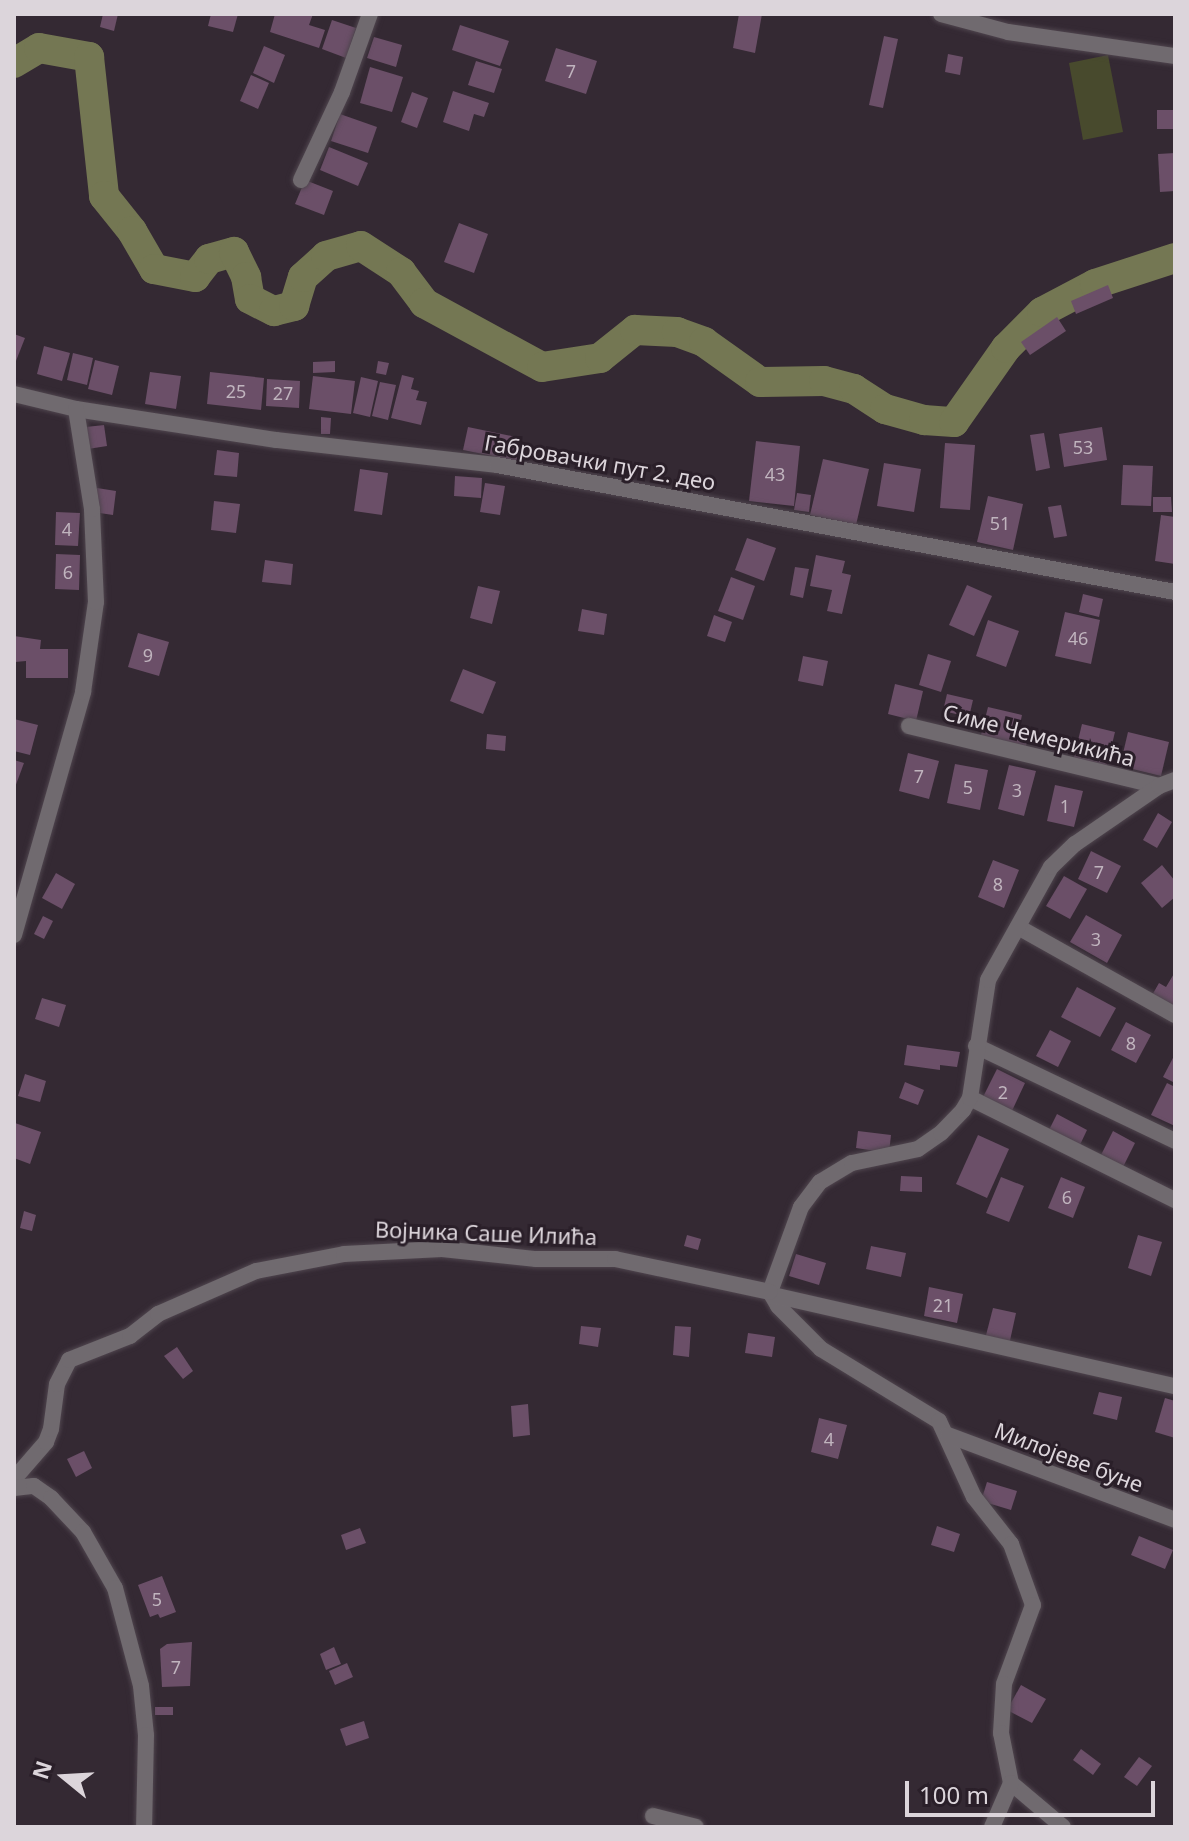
<!DOCTYPE html>
<html>
<head>
<meta charset="utf-8">
<style>
	body { margin:0 }
	#map { position:relative; width:1189px; height:1841px; overflow:hidden; background:#342933; font-family:"Noto Sans",sans-serif }
	div>[style] { position:absolute }
	.green>* { inset:0; background:#484a2d }
	.river>* { height:30px; margin:-15px; padding:0 15px; transform-origin:15px; border-radius:15px; background:#747753 }
	.building>* { inset:0; background:#6b4f68 }
	.roads { filter:drop-shadow(0 0 2px #4f454e) drop-shadow(0 0 2px #4f454e) }
	.minor>* { height:16px; margin:-8px; padding:0 8px; transform-origin:8px; border-radius:8px; background:#706a6f }
	span { translate:-50% -50%; white-space:nowrap; text-align:center; line-height:1.15; -webkit-text-stroke:6px #2a1f29; paint-order:stroke }
	.number-label { font-size:18px; color:#c0b4be }
	.number-label span { -webkit-text-stroke-width:0 }
	.street-label { font-size:22px; color:#dcd5db }
	.frame { position:absolute; inset:0; border:16px solid #dcd5db; pointer-events:none }
	.north { position:absolute; left:24px; top:1737px; width:80px; height:80px; -webkit-text-stroke:6px #2a1f29; paint-order:stroke; rotate:288deg; font-size:22px; font-weight:700; line-height:32px; text-align:center; color:#dcd5db }
	.north::after { content:''; display:block; margin:auto; width:28px; height:36px; background:#dcd5db; clip-path:polygon(50% 0,100% 100%,50% 72%,0 100%) }
	.scale { position:absolute; left:905px; top:1781px; width:250px; height:36px; box-sizing:border-box; border:4px solid #dcd5db; border-top:0; padding-left:10px; font-size:24px; line-height:28px; white-space:nowrap; color:#dcd5db; -webkit-text-stroke:6px #2a1f29; paint-order:stroke }
</style>
</head>
<body>
<div id="map">
	<div class="green">
		<i style="clip-path:polygon(1108px 55px,1123px 132px,1083px 140px,1069px 63px)"></i>
	</div>
	<div class="river">
		<i style="left:14px;top:63px;width:29px;rotate:-31deg"></i>
		<i style="left:39px;top:48px;width:51px;rotate:10.2deg"></i>
		<i style="left:89px;top:57px;width:140px;rotate:83.8deg"></i>
		<i style="left:104px;top:196px;width:45px;rotate:51.3deg"></i>
		<i style="left:132px;top:231px;width:44px;rotate:59.9deg"></i>
		<i style="left:154px;top:269px;width:42px;rotate:11deg"></i>
		<i style="left:195px;top:277px;width:23px;rotate:-52deg"></i>
		<i style="left:209px;top:259px;width:26px;rotate:-16deg"></i>
		<i style="left:234px;top:252px;width:28px;rotate:64deg"></i>
		<i style="left:246px;top:277px;width:22px;rotate:80deg"></i>
		<i style="left:250px;top:299px;width:27px;rotate:27deg"></i>
		<i style="left:274px;top:311px;width:21px;rotate:-14deg"></i>
		<i style="left:294px;top:306px;width:30px;rotate:-73deg"></i>
		<i style="left:303px;top:277px;width:31px;rotate:-42deg"></i>
		<i style="left:326px;top:256px;width:36px;rotate:-16deg"></i>
		<i style="left:361px;top:246px;width:48px;rotate:33deg"></i>
		<i style="left:401px;top:272px;width:39px;rotate:53deg"></i>
		<i style="left:424px;top:303px;width:134px;rotate:28.5deg"></i>
		<i style="left:542px;top:367px;width:59px;rotate:-8.8deg"></i>
		<i style="left:600px;top:358px;width:45px;rotate:-38.7deg"></i>
		<i style="left:635px;top:330px;width:42px;rotate:2.7deg"></i>
		<i style="left:677px;top:332px;width:29px;rotate:20deg"></i>
		<i style="left:704px;top:342px;width:69px;rotate:35.5deg"></i>
		<i style="left:760px;top:382px;width:64px;rotate:-0.9deg"></i>
		<i style="left:824px;top:381px;width:31px;rotate:15deg"></i>
		<i style="left:854px;top:389px;width:37px;rotate:33deg"></i>
		<i style="left:885px;top:409px;width:41px;rotate:15.8deg"></i>
		<i style="left:924px;top:420px;width:30px;rotate:4deg"></i>
		<i style="left:954px;top:422px;width:90px;rotate:-54.9deg"></i>
		<i style="left:1006px;top:348px;width:51px;rotate:-45deg"></i>
		<i style="left:1042px;top:312px;width:60px;rotate:-27.8deg"></i>
		<i style="left:1095px;top:284px;width:84px;rotate:-18deg"></i>
	</div>
	<div class="building">
		<i style="clip-path:polygon(103px 14px,118px 14px,114px 31px,100px 27px)"></i>
		<i style="clip-path:polygon(211px 14px,238px 14px,233px 32px,208px 26px)"></i>
		<i style="clip-path:polygon(275px 14px,313px 14px,309px 25px,325px 30px,319px 48px,270px 32px)"></i>
		<i style="clip-path:polygon(739px 14px,762px 14px,755px 53px,733px 48px)"></i>
		<i style="clip-path:polygon(332px 20px,356px 28px,346px 58px,322px 49px)"></i>
		<i style="clip-path:polygon(460px 25px,509px 41px,500px 66px,452px 50px)"></i>
		<i style="clip-path:polygon(884px 36px,898px 39px,883px 108px,869px 105px)"></i>
		<i style="clip-path:polygon(374px 37px,402px 45px,396px 67px,367px 58px)"></i>
		<i style="clip-path:polygon(264px 46px,285px 55px,274px 83px,253px 73px)"></i>
		<i style="clip-path:polygon(556px 48px,597px 61px,586px 94px,545px 81px)"></i>
		<i style="clip-path:polygon(948px 54px,963px 57px,960px 75px,945px 72px)"></i>
		<i style="clip-path:polygon(476px 61px,502px 69px,494px 93px,468px 85px)"></i>
		<i style="clip-path:polygon(370px 67px,403px 77px,392px 112px,360px 103px)"></i>
		<i style="clip-path:polygon(251px 75px,269px 83px,258px 109px,240px 101px)"></i>
		<i style="clip-path:polygon(453px 91px,489px 103px,484px 117px,474px 114px,469px 131px,443px 122px)"></i>
		<i style="clip-path:polygon(412px 92px,428px 98px,417px 128px,401px 122px)"></i>
		<i style="clip-path:polygon(1157px 110px,1175px 110px,1175px 129px,1157px 129px)"></i>
		<i style="clip-path:polygon(340px 114px,377px 127px,368px 153px,331px 141px)"></i>
		<i style="clip-path:polygon(329px 147px,368px 163px,358px 186px,320px 170px)"></i>
		<i style="clip-path:polygon(1175px 153px,1175px 191px,1160px 192px,1158px 154px)"></i>
		<i style="clip-path:polygon(305px 180px,333px 191px,324px 215px,295px 204px)"></i>
		<i style="clip-path:polygon(459px 223px,488px 234px,474px 273px,444px 262px)"></i>
		<i style="clip-path:polygon(1108px 285px,1113px 298px,1076px 314px,1071px 301px)"></i>
		<i style="clip-path:polygon(1057px 317px,1066px 331px,1030px 355px,1021px 342px)"></i>
		<i style="clip-path:polygon(14px 334px,25px 338px,14px 366px)"></i>
		<i style="clip-path:polygon(44px 346px,70px 353px,62px 381px,37px 374px)"></i>
		<i style="clip-path:polygon(73px 353px,93px 358px,87px 385px,67px 380px)"></i>
		<i style="clip-path:polygon(95px 360px,119px 366px,112px 395px,88px 389px)"></i>
		<i style="clip-path:polygon(335px 361px,335px 372px,313px 373px,313px 362px)"></i>
		<i style="clip-path:polygon(378px 361px,389px 363px,386px 375px,376px 373px)"></i>
		<i style="clip-path:polygon(150px 372px,181px 376px,176px 409px,145px 404px)"></i>
		<i style="clip-path:polygon(210px 372px,264px 378px,261px 410px,207px 404px)"></i>
		<i style="clip-path:polygon(402px 375px,414px 378px,411px 389px,419px 391px,416px 400px,427px 402px,421px 425px,391px 418px)"></i>
		<i style="clip-path:polygon(313px 376px,355px 381px,351px 414px,309px 409px)"></i>
		<i style="clip-path:polygon(361px 377px,378px 381px,370px 417px,353px 413px)"></i>
		<i style="clip-path:polygon(267px 379px,300px 381px,299px 408px,266px 406px)"></i>
		<i style="clip-path:polygon(380px 382px,396px 385px,388px 420px,372px 416px)"></i>
		<i style="clip-path:polygon(321px 417px,331px 418px,330px 434px,321px 434px)"></i>
		<i style="clip-path:polygon(104px 425px,107px 446px,88px 449px,86px 427px)"></i>
		<i style="clip-path:polygon(468px 427px,521px 438px,517px 461px,463px 450px)"></i>
		<i style="clip-path:polygon(1102px 427px,1107px 460px,1064px 467px,1059px 434px)"></i>
		<i style="clip-path:polygon(1044px 433px,1050px 468px,1036px 471px,1030px 435px)"></i>
		<i style="clip-path:polygon(756px 441px,800px 446px,794px 506px,749px 501px)"></i>
		<i style="clip-path:polygon(945px 443px,975px 445px,970px 510px,940px 508px)"></i>
		<i style="clip-path:polygon(217px 450px,239px 453px,237px 477px,214px 475px)"></i>
		<i style="clip-path:polygon(823px 459px,869px 469px,856px 525px,810px 515px)"></i>
		<i style="clip-path:polygon(884px 463px,921px 469px,914px 512px,877px 506px)"></i>
		<i style="clip-path:polygon(1123px 465px,1153px 466px,1151px 506px,1121px 505px)"></i>
		<i style="clip-path:polygon(360px 469px,388px 473px,382px 515px,354px 511px)"></i>
		<i style="clip-path:polygon(455px 476px,482px 478px,481px 498px,454px 496px)"></i>
		<i style="clip-path:polygon(485px 483px,505px 486px,500px 515px,480px 512px)"></i>
		<i style="clip-path:polygon(97px 488px,116px 491px,113px 515px,93px 512px)"></i>
		<i style="clip-path:polygon(797px 493px,811px 495px,809px 512px,794px 510px)"></i>
		<i style="clip-path:polygon(988px 496px,1023px 504px,1013px 550px,977px 542px)"></i>
		<i style="clip-path:polygon(1153px 497px,1171px 497px,1172px 512px,1153px 512px)"></i>
		<i style="clip-path:polygon(214px 501px,240px 504px,236px 533px,211px 530px)"></i>
		<i style="clip-path:polygon(1061px 505px,1067px 536px,1054px 538px,1048px 507px)"></i>
		<i style="clip-path:polygon(56px 512px,80px 513px,78px 546px,55px 545px)"></i>
		<i style="clip-path:polygon(1161px 515px,1175px 517px,1175px 564px,1155px 561px)"></i>
		<i style="clip-path:polygon(747px 538px,776px 548px,764px 581px,735px 570px)"></i>
		<i style="clip-path:polygon(56px 554px,80px 555px,79px 590px,55px 589px)"></i>
		<i style="clip-path:polygon(816px 555px,845px 561px,842px 573px,851px 575px,842px 614px,827px 611px,832px 590px,810px 586px)"></i>
		<i style="clip-path:polygon(265px 560px,293px 564px,291px 585px,262px 582px)"></i>
		<i style="clip-path:polygon(795px 567px,809px 569px,803px 598px,790px 595px)"></i>
		<i style="clip-path:polygon(731px 577px,755px 586px,743px 620px,718px 611px)"></i>
		<i style="clip-path:polygon(967px 585px,992px 596px,974px 636px,949px 625px)"></i>
		<i style="clip-path:polygon(478px 586px,500px 591px,492px 624px,470px 618px)"></i>
		<i style="clip-path:polygon(1083px 594px,1103px 599px,1099px 617px,1079px 612px)"></i>
		<i style="clip-path:polygon(582px 609px,607px 614px,604px 635px,578px 631px)"></i>
		<i style="clip-path:polygon(1065px 612px,1100px 620px,1091px 664px,1055px 656px)"></i>
		<i style="clip-path:polygon(714px 615px,732px 622px,725px 642px,707px 636px)"></i>
		<i style="clip-path:polygon(988px 620px,1019px 631px,1006px 667px,976px 656px)"></i>
		<i style="clip-path:polygon(138px 633px,169px 642px,159px 676px,128px 667px)"></i>
		<i style="clip-path:polygon(14px 636px,41px 640px,40px 649px,68px 649px,68px 678px,26px 678px,26px 661px,15px 662px)"></i>
		<i style="clip-path:polygon(928px 654px,951px 661px,941px 692px,919px 685px)"></i>
		<i style="clip-path:polygon(803px 656px,828px 661px,823px 686px,798px 681px)"></i>
		<i style="clip-path:polygon(463px 669px,496px 682px,483px 714px,450px 701px)"></i>
		<i style="clip-path:polygon(895px 684px,923px 691px,916px 721px,888px 714px)"></i>
		<i style="clip-path:polygon(947px 694px,973px 700px,969px 717px,943px 711px)"></i>
		<i style="clip-path:polygon(988px 707px,1022px 715px,1019px 729px,1029px 732px,1025px 751px,980px 739px)"></i>
		<i style="clip-path:polygon(14px 719px,38px 725px,30px 755px,14px 751px)"></i>
		<i style="clip-path:polygon(1082px 724px,1115px 732px,1106px 769px,1073px 761px)"></i>
		<i style="clip-path:polygon(1128px 732px,1169px 742px,1161px 776px,1120px 766px)"></i>
		<i style="clip-path:polygon(487px 734px,506px 736px,505px 751px,486px 749px)"></i>
		<i style="clip-path:polygon(908px 753px,939px 761px,929px 799px,899px 791px)"></i>
		<i style="clip-path:polygon(14px 760px,24px 763px,14px 790px)"></i>
		<i style="clip-path:polygon(955px 764px,988px 770px,980px 810px,947px 803px)"></i>
		<i style="clip-path:polygon(1009px 765px,1036px 771px,1024px 816px,998px 809px)"></i>
		<i style="clip-path:polygon(1055px 785px,1083px 791px,1074px 827px,1047px 821px)"></i>
		<i style="clip-path:polygon(1158px 813px,1172px 822px,1157px 848px,1143px 840px)"></i>
		<i style="clip-path:polygon(1091px 851px,1121px 866px,1107px 893px,1078px 879px)"></i>
		<i style="clip-path:polygon(993px 860px,1019px 870px,1004px 908px,978px 897px)"></i>
		<i style="clip-path:polygon(1162px 865px,1175px 881px,1175px 897px,1162px 908px,1141px 883px)"></i>
		<i style="clip-path:polygon(56px 873px,75px 884px,62px 909px,42px 898px)"></i>
		<i style="clip-path:polygon(1064px 876px,1087px 889px,1070px 919px,1046px 906px)"></i>
		<i style="clip-path:polygon(1086px 915px,1122px 935px,1107px 963px,1070px 942px)"></i>
		<i style="clip-path:polygon(43px 916px,53px 921px,44px 939px,34px 934px)"></i>
		<i style="clip-path:polygon(1175px 972px,1175px 1011px,1151px 997px,1159px 983px,1166px 987px)"></i>
		<i style="clip-path:polygon(1077px 987px,1116px 1008px,1100px 1037px,1061px 1017px)"></i>
		<i style="clip-path:polygon(42px 998px,66px 1005px,59px 1027px,35px 1019px)"></i>
		<i style="clip-path:polygon(1126px 1022px,1151px 1035px,1136px 1063px,1111px 1050px)"></i>
		<i style="clip-path:polygon(1050px 1030px,1071px 1041px,1058px 1067px,1036px 1056px)"></i>
		<i style="clip-path:polygon(907px 1045px,960px 1052px,957px 1067px,940px 1065px,940px 1070px,904px 1065px)"></i>
		<i style="clip-path:polygon(1175px 1054px,1175px 1083px,1163px 1077px)"></i>
		<i style="clip-path:polygon(997px 1069px,1025px 1083px,1010px 1115px,981px 1101px)"></i>
		<i style="clip-path:polygon(25px 1074px,46px 1081px,40px 1102px,18px 1096px)"></i>
		<i style="clip-path:polygon(905px 1082px,924px 1090px,918px 1105px,899px 1098px)"></i>
		<i style="clip-path:polygon(1167px 1083px,1175px 1087px,1175px 1126px,1151px 1115px)"></i>
		<i style="clip-path:polygon(1057px 1114px,1087px 1130px,1078px 1149px,1047px 1134px)"></i>
		<i style="clip-path:polygon(15px 1123px,41px 1132px,30px 1164px,14px 1158px)"></i>
		<i style="clip-path:polygon(858px 1131px,891px 1135px,889px 1153px,856px 1148px)"></i>
		<i style="clip-path:polygon(1113px 1131px,1135px 1143px,1121px 1171px,1099px 1159px)"></i>
		<i style="clip-path:polygon(978px 1135px,1009px 1149px,987px 1198px,956px 1184px)"></i>
		<i style="clip-path:polygon(901px 1176px,922px 1177px,922px 1192px,900px 1191px)"></i>
		<i style="clip-path:polygon(1001px 1177px,1024px 1186px,1009px 1222px,986px 1213px)"></i>
		<i style="clip-path:polygon(1061px 1177px,1085px 1187px,1073px 1218px,1048px 1208px)"></i>
		<i style="clip-path:polygon(24px 1211px,36px 1215px,32px 1231px,20px 1228px)"></i>
		<i style="clip-path:polygon(482px 1230px,495px 1230px,494px 1244px,481px 1243px)"></i>
		<i style="clip-path:polygon(449px 1235px,450px 1246px,429px 1247px,428px 1236px)"></i>
		<i style="clip-path:polygon(687px 1235px,701px 1239px,698px 1250px,684px 1246px)"></i>
		<i style="clip-path:polygon(1138px 1235px,1162px 1242px,1151px 1276px,1128px 1268px)"></i>
		<i style="clip-path:polygon(871px 1246px,906px 1253px,901px 1277px,866px 1269px)"></i>
		<i style="clip-path:polygon(796px 1254px,826px 1263px,819px 1285px,789px 1276px)"></i>
		<i style="clip-path:polygon(929px 1287px,963px 1294px,957px 1323px,924px 1316px)"></i>
		<i style="clip-path:polygon(993px 1308px,1016px 1313px,1009px 1345px,985px 1339px)"></i>
		<i style="clip-path:polygon(581px 1326px,601px 1328px,598px 1347px,579px 1344px)"></i>
		<i style="clip-path:polygon(675px 1326px,691px 1327px,689px 1357px,673px 1355px)"></i>
		<i style="clip-path:polygon(748px 1333px,775px 1337px,772px 1357px,745px 1353px)"></i>
		<i style="clip-path:polygon(177px 1347px,193px 1371px,183px 1379px,164px 1356px)"></i>
		<i style="clip-path:polygon(1099px 1392px,1122px 1397px,1117px 1420px,1093px 1414px)"></i>
		<i style="clip-path:polygon(1165px 1398px,1175px 1401px,1175px 1438px,1155px 1432px)"></i>
		<i style="clip-path:polygon(528px 1404px,530px 1435px,513px 1437px,511px 1406px)"></i>
		<i style="clip-path:polygon(819px 1418px,847px 1425px,838px 1459px,811px 1452px)"></i>
		<i style="clip-path:polygon(84px 1451px,92px 1468px,76px 1477px,67px 1459px)"></i>
		<i style="clip-path:polygon(987px 1482px,1017px 1491px,1011px 1510px,981px 1501px)"></i>
		<i style="clip-path:polygon(937px 1526px,960px 1534px,954px 1552px,931px 1545px)"></i>
		<i style="clip-path:polygon(360px 1528px,366px 1543px,346px 1550px,341px 1535px)"></i>
		<i style="clip-path:polygon(1139px 1536px,1173px 1550px,1165px 1569px,1131px 1555px)"></i>
		<i style="clip-path:polygon(162px 1576px,176px 1612px,160px 1618px,158px 1614px,150px 1617px,138px 1585px)"></i>
		<i style="clip-path:polygon(192px 1642px,190px 1686px,162px 1687px,160px 1649px,167px 1644px)"></i>
		<i style="clip-path:polygon(334px 1647px,341px 1664px,326px 1670px,320px 1654px)"></i>
		<i style="clip-path:polygon(347px 1663px,353px 1677px,335px 1685px,329px 1671px)"></i>
		<i style="clip-path:polygon(1021px 1685px,1046px 1699px,1032px 1723px,1007px 1710px)"></i>
		<i style="clip-path:polygon(155px 1707px,173px 1707px,173px 1715px,155px 1715px)"></i>
		<i style="clip-path:polygon(364px 1721px,369px 1738px,346px 1746px,340px 1729px)"></i>
		<i style="clip-path:polygon(1081px 1749px,1101px 1764px,1093px 1775px,1073px 1760px)"></i>
		<i style="clip-path:polygon(1139px 1757px,1152px 1766px,1137px 1786px,1124px 1777px)"></i>
	</div>
	<div class="roads">
		<div class="minor">
			<i style="left:941px;top:14px;width:69px;rotate:15deg"></i>
			<i style="left:1008px;top:32px;width:169px;rotate:8.2deg"></i>
			<i style="left:301px;top:180px;width:97px;rotate:-65deg"></i>
			<i style="left:342px;top:92px;width:83px;rotate:-70.3deg"></i>
			<i style="left:14px;top:394px;width:64px;rotate:13.6deg"></i>
			<i style="left:76px;top:409px;width:203px;rotate:8.8deg"></i>
			<i style="left:277px;top:440px;width:221px;rotate:6.5deg"></i>
			<i style="left:497px;top:465px;width:690px;rotate:10.61deg"></i>
			<i style="left:909px;top:726px;width:257px;rotate:13.5deg"></i>
			<i style="left:1018px;top:927px;width:180px;rotate:29.3deg"></i>
			<i style="left:14px;top:935px;width:253px;rotate:-74.1deg"></i>
			<i style="left:83px;top:692px;width:91px;rotate:-81.8deg"></i>
			<i style="left:96px;top:602px;width:93px;rotate:-92.5deg"></i>
			<i style="left:92px;top:509px;width:101px;rotate:-99.1deg"></i>
			<i style="left:976px;top:1046px;width:221px;rotate:25.5deg"></i>
			<i style="left:970px;top:1098px;width:229px;rotate:26.5deg"></i>
			<i style="left:770px;top:1292px;width:90px;rotate:-70deg"></i>
			<i style="left:801px;top:1207px;width:31px;rotate:-53deg"></i>
			<i style="left:820px;top:1182px;width:37px;rotate:-31deg"></i>
			<i style="left:852px;top:1163px;width:67px;rotate:-12deg"></i>
			<i style="left:918px;top:1149px;width:28px;rotate:-35deg"></i>
			<i style="left:941px;top:1133px;width:32px;rotate:-46deg"></i>
			<i style="left:963px;top:1110px;width:14px;rotate:-60deg"></i>
			<i style="left:970px;top:1098px;width:119px;rotate:-81.3deg"></i>
			<i style="left:988px;top:980px;width:129px;rotate:-60.9deg"></i>
			<i style="left:1051px;top:867px;width:33px;rotate:-44deg"></i>
			<i style="left:1075px;top:844px;width:102px;rotate:-34.6deg"></i>
			<i style="left:1159px;top:786px;width:17px;rotate:-21deg"></i>
			<i style="left:770px;top:1292px;width:16px;rotate:60deg"></i>
			<i style="left:778px;top:1306px;width:61px;rotate:45deg"></i>
			<i style="left:821px;top:1349px;width:138px;rotate:31.4deg"></i>
			<i style="left:939px;top:1421px;width:84px;rotate:65.3deg"></i>
			<i style="left:974px;top:1497px;width:60px;rotate:51.8deg"></i>
			<i style="left:1011px;top:1544px;width:65px;rotate:70.2deg"></i>
			<i style="left:1033px;top:1605px;width:84px;rotate:110.2deg"></i>
			<i style="left:1004px;top:1684px;width:49px;rotate:93.5deg"></i>
			<i style="left:1001px;top:1733px;width:51px;rotate:78.7deg"></i>
			<i style="left:1011px;top:1783px;width:68px;rotate:40.2deg"></i>
			<i style="left:773px;top:1295px;width:412px;rotate:12.8deg"></i>
			<i style="left:948px;top:1435px;width:242px;rotate:20.5deg"></i>
			<i style="left:14px;top:1479px;width:49px;rotate:-49.1deg"></i>
			<i style="left:46px;top:1442px;width:14px;rotate:-69deg"></i>
			<i style="left:51px;top:1429px;width:45px;rotate:-82.4deg"></i>
			<i style="left:57px;top:1384px;width:27px;rotate:-63deg"></i>
			<i style="left:69px;top:1360px;width:66px;rotate:-21.5deg"></i>
			<i style="left:130px;top:1336px;width:36px;rotate:-38deg"></i>
			<i style="left:158px;top:1314px;width:107px;rotate:-23.7deg"></i>
			<i style="left:256px;top:1271px;width:90px;rotate:-10.9deg"></i>
			<i style="left:344px;top:1254px;width:98px;rotate:-2.9deg"></i>
			<i style="left:442px;top:1249px;width:95px;rotate:6.1deg"></i>
			<i style="left:536px;top:1259px;width:79px"></i>
			<i style="left:615px;top:1259px;width:158px;rotate:12deg"></i>
			<i style="left:14px;top:1488px;width:20px;rotate:-6deg"></i>
			<i style="left:34px;top:1486px;width:21px;rotate:35deg"></i>
			<i style="left:51px;top:1498px;width:47px;rotate:46.7deg"></i>
			<i style="left:83px;top:1532px;width:64px;rotate:60.3deg"></i>
			<i style="left:115px;top:1588px;width:101px;rotate:75.1deg"></i>
			<i style="left:141px;top:1686px;width:49px;rotate:84.2deg"></i>
			<i style="left:146px;top:1735px;width:92px;rotate:91.2deg"></i>
			<i style="left:653px;top:1816px;width:44px;rotate:14.3deg"></i>
			<i style="left:992px;top:1827px;width:48px;rotate:-66.6deg"></i>
		</div>
	</div>
	<div class="number-label">
		<span style="left:571px;top:71px">7</span>
		<span style="left:236px;top:391px">25</span>
		<span style="left:283px;top:393px">27</span>
		<span style="left:1083px;top:447px">53</span>
		<span style="left:775px;top:474px">43</span>
		<span style="left:1000px;top:523px">51</span>
		<span style="left:67px;top:529px">4</span>
		<span style="left:68px;top:572px">6</span>
		<span style="left:1078px;top:638px">46</span>
		<span style="left:148px;top:655px">9</span>
		<span style="left:919px;top:776px">7</span>
		<span style="left:968px;top:787px">5</span>
		<span style="left:1017px;top:790px">3</span>
		<span style="left:1065px;top:806px">1</span>
		<span style="left:1099px;top:872px">7</span>
		<span style="left:998px;top:884px">8</span>
		<span style="left:1096px;top:939px">3</span>
		<span style="left:1131px;top:1043px">8</span>
		<span style="left:1003px;top:1092px">2</span>
		<span style="left:1067px;top:1197px">6</span>
		<span style="left:943px;top:1305px">21</span>
		<span style="left:829px;top:1439px">4</span>
		<span style="left:157px;top:1599px">5</span>
		<span style="left:176px;top:1667px">7</span>
	</div>
	<div class="street-label">
		<span style="left:600px;top:462px;rotate:10deg">Габровачки пут 2. део</span>
		<span style="left:1039px;top:735px;rotate:14deg">Симе Чемерикића</span>
		<span style="left:486px;top:1233px;rotate:2deg">Војника Саше Илића</span>
		<span style="left:1069px;top:1457px;rotate:21deg">Милојеве буне</span>
	</div>
	<div class="frame"></div>
	<div class="north">N</div>
	<div class="scale">100 m</div>
</div>
</body>
</html>
